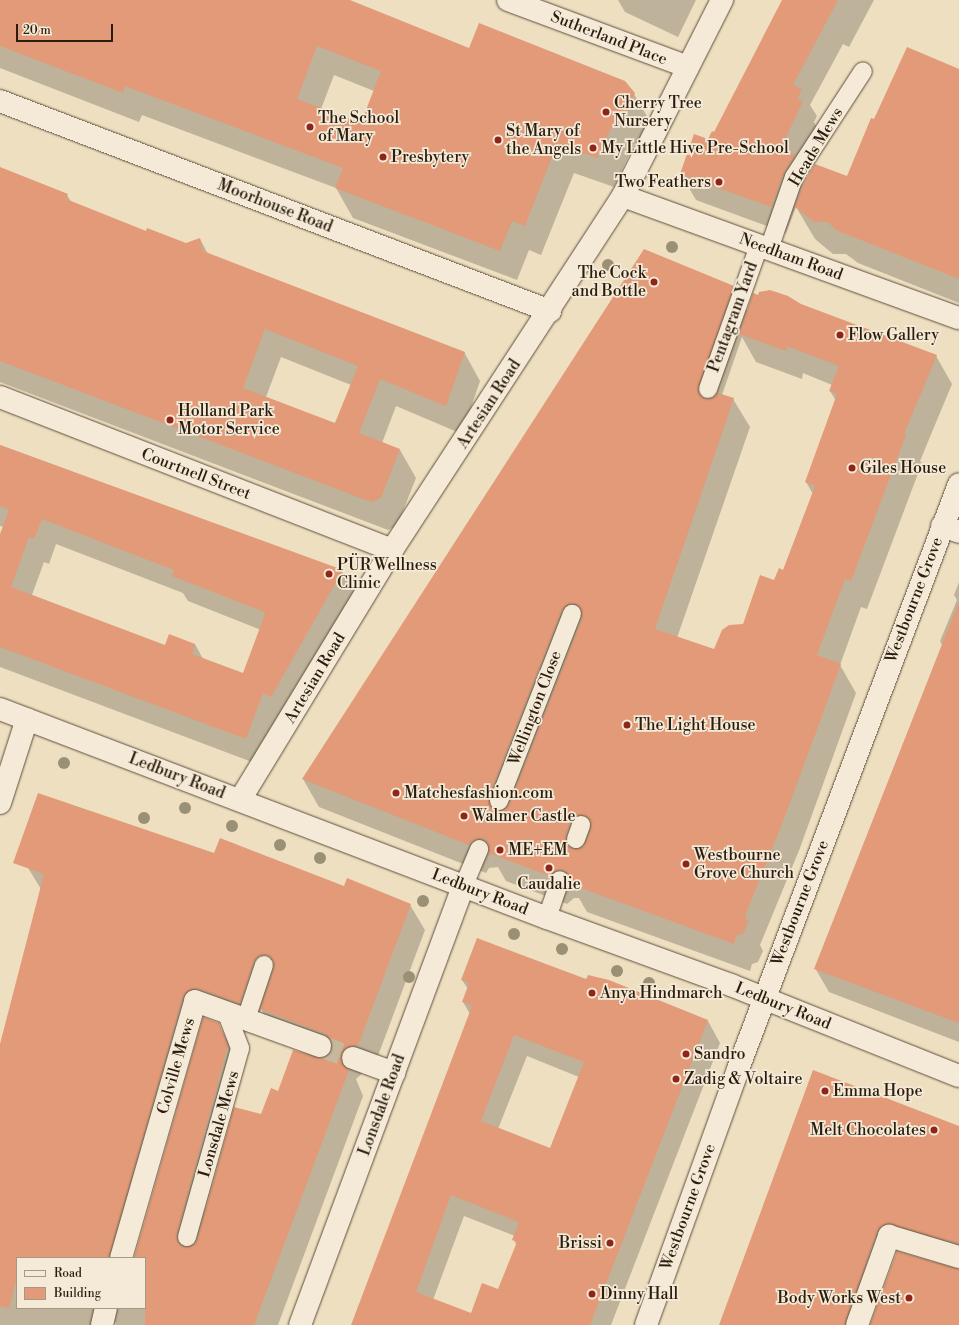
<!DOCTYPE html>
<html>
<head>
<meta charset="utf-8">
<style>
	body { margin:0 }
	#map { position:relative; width:959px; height:1325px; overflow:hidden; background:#eedfc1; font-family:"Libre Bodoni",serif }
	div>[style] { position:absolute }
	.shadow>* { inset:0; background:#0003 }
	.building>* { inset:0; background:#e29a78 }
	.minor-tunnel>* { height:22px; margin-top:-11px; transform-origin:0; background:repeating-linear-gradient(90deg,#c7b89d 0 22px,transparent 0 33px) }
	.roads { filter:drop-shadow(0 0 1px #5c4e3b) drop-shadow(0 0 1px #5c4e3b) }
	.service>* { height:18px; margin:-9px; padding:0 9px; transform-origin:9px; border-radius:9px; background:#f4ead7 }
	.minor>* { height:22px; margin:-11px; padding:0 11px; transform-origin:11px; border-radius:11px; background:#f4ead7 }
	.tertiary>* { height:22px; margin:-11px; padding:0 11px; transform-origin:11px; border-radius:11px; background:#f4ead7 }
	.trees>* { width:12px; height:12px; margin:-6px; border-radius:50%; background:#9a9075 }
	.dots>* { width:11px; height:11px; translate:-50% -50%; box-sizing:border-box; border:2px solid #f4ead7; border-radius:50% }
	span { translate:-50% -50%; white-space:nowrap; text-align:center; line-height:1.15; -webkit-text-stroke:3.5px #f4ead7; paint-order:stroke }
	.street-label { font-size:16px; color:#2b1d0e }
	.poi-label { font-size:16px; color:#2b1d0e }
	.left { translate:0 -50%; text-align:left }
	.right { translate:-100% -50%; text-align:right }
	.legend { position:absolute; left:16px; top:1257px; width:130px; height:52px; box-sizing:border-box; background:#f4ead7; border:1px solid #a49887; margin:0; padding:5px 7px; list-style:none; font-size:12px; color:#2b1d0e }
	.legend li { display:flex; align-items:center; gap:8px; height:20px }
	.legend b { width:20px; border:1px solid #a49887 }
	.scale { position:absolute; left:16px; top:24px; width:97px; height:18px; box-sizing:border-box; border:2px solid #2b1d0e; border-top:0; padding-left:5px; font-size:12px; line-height:14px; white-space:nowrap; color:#2b1d0e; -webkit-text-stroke:3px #f4ead7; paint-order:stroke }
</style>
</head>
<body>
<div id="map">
	<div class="shadow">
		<i style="clip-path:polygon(evenodd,0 0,347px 0,470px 49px,634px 94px,651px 123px,644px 141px,634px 144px,614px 187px,574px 173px,541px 255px,529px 250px,517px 280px,353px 218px,336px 188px,142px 115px,139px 122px,0 68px,0 0,334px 75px,374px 91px,361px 124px,321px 109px,334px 75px)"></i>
		<i style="clip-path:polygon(618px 0,696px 0,678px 37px,625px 12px)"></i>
		<i style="clip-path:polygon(783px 0,874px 0,849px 47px,843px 44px,810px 105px,817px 116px,814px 122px,817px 128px,800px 165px,807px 178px,847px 178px,874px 120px,959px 70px,959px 303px,858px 263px,846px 254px,833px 254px,815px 239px,796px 207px,786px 233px,696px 200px,681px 174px,715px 133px)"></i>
		<i style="clip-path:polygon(evenodd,0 169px,67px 195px,72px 203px,147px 233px,186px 245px,200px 239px,208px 254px,464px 352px,480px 381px,462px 434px,396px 406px,382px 443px,400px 450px,416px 478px,397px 526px,388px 530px,0 382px,0 169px,281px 357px,351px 385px,335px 424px,266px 397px,281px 357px)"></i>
		<i style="clip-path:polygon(evenodd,733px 287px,748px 312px,801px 305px,936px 356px,952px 384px,920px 461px,922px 463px,867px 609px,861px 607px,840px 665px,856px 693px,800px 848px,760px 945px,763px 951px,758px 962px,752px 964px,750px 971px,587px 912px,579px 898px,574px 898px,567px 904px,506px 881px,498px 867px,489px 868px,486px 873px,319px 807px,303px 779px,733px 287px,742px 337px,756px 362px,802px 379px,803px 373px,832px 385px,830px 391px,836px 401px,806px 482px,813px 494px,783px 571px,744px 624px,714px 651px,677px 638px,750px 427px,733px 399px,722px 395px,742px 337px,733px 287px,564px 836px,571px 847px,568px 847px,564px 836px)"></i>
		<i style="clip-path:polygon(evenodd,0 445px,342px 571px,357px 597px,260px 765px,0 667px,0 536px,4px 527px,0 526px,0 445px,56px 544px,183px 593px,188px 601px,261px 630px,244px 674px,203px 659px,195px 644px,166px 647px,32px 595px,44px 562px,49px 564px,56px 544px)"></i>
		<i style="clip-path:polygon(959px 582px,959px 1042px,829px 992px,815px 968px,942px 645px,940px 641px,957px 600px,954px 595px)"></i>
		<i style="clip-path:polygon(evenodd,215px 854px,410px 905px,425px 930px,372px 1072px,365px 1071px,356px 1079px,363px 1096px,278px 1325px,116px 1325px,116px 1322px,113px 1325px,0 1325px,0 1048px,41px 889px,28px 868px,215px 854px,261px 1009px,276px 1035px,327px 1056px,278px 1092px,205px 1210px,242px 1071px,233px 1050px,218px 1024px,135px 1258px,145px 1258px,145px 1308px,17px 1308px,17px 1258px,130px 1258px,201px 1017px,214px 1014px,254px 1029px,261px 1009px)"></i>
		<i style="clip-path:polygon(evenodd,462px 980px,587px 980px,708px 1021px,720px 1043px,611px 1325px,352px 1325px,470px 1014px,463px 1002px,468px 989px,462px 980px,527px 1056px,579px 1077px,550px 1150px,498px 1129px,527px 1056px,462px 980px,464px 1216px,515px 1236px,514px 1240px,517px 1246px,499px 1290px,472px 1314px,433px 1300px,464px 1216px)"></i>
		<i style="clip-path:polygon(959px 1128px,959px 1262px,894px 1249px,865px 1325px,720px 1325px)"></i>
	</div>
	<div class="building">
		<i style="clip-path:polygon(evenodd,0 0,350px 0,469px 48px,479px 23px,625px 81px,635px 93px,627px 111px,618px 114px,597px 158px,557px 144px,525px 226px,512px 221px,500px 251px,335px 188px,343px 168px,125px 86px,123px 93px,0 46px,0 0,317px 46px,381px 71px,361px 123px,297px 99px,317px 46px)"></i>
		<i style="clip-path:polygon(782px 0,838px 0,793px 85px,802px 89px,797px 99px,803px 101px,781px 148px,795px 155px,784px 173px,771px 207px,680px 174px,694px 134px,708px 139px,712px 131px,714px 132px)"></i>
		<i style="clip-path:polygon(907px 47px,959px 69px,959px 279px,838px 231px,827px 222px,814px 222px,795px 207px,804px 182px,815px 164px,847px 176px,871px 118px,874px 119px)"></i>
		<i style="clip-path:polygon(evenodd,0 167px,68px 194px,66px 199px,146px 231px,147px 228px,186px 243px,200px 238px,203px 251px,465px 352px,446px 406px,380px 379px,359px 433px,400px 449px,381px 498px,371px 502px,0 361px,0 167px,265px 329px,358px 366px,335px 423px,243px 388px,265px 329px)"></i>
		<i style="clip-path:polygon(evenodd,644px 249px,734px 286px,698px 390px,705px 399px,714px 397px,718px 393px,734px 398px,655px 629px,714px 649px,722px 630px,729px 625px,743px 624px,760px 575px,774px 580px,779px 568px,783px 570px,815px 486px,805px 482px,837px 394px,829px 391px,839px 366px,787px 346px,786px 351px,739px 334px,753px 293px,758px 295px,759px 292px,770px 290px,788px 296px,801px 304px,937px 355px,904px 434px,906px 435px,851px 581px,845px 579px,817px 655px,841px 664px,784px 819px,745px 916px,748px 922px,743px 934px,736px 936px,734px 944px,570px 884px,570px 878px,564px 870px,558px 870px,550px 876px,489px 853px,488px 843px,483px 839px,473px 840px,469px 845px,302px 779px,644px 249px,570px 604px,580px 607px,582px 618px,509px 805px,505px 809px,496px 811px,491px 807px,489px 797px,562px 610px,570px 604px,644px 249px,580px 815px,589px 818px,591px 828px,583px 847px,573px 849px,568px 845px,566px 836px,571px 821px,580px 815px)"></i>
		<i style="clip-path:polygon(evenodd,0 445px,343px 570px,271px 697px,263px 693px,246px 739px,0 647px,0 534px,9px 510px,0 506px,0 445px,42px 519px,174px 570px,172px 576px,264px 612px,265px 614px,243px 673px,192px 654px,195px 644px,169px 634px,165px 645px,11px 587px,29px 537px,34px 539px,42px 519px)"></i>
		<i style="clip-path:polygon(958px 604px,959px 604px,959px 1023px,814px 969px)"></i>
		<i style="clip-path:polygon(38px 793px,214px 853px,220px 838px,344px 886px,347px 878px,411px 904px,358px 1046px,350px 1046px,341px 1053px,341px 1061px,349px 1070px,254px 1325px,145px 1325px,145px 1258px,134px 1258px,203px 1017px,219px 1023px,228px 1045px,177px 1234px,179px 1244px,185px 1247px,194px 1245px,197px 1240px,234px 1107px,261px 1114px,271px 1088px,278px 1091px,293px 1050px,322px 1058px,332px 1051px,332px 1043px,325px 1034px,260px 1009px,274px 968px,272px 958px,267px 955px,257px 957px,254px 961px,240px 1004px,199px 989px,192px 989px,183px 997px,109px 1258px,17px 1258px,17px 1277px,9px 1308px,0 1306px,0 1044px,44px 874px,13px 863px)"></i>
		<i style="clip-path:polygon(evenodd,477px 938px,586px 979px,588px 975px,609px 980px,708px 1020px,590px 1325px,351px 1325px,472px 1006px,462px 1002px,469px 983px,461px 980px,477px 938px,514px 1035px,584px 1062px,550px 1148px,481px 1121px,514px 1035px,477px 938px,451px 1195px,519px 1222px,512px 1240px,517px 1242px,498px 1289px,482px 1283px,471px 1313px,416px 1292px,451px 1195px)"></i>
		<i style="clip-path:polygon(813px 1070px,959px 1126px,959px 1244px,886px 1224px,877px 1232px,845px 1325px,719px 1325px)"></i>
		<i style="clip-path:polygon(897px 1251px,959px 1269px,959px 1325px,870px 1325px)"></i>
	</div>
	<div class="minor-tunnel">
		<i style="left:320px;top:1046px;width:35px;rotate:20deg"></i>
	</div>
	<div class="roads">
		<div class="service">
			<i style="left:769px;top:249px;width:76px;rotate:-70.9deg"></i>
			<i style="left:794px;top:177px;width:126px;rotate:-56.9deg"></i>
			<i style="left:708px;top:389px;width:152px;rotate:-70.4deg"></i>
			<i style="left:499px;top:801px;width:201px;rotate:-68.7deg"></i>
			<i style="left:576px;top:839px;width:15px;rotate:-70deg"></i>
			<i style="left:464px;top:885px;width:39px;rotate:-67deg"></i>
			<i style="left:547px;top:918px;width:40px;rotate:-71.1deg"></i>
			<i style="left:246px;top:1019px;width:57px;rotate:-71.6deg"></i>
			<i style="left:187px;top:1237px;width:196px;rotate:-74.3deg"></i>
			<i style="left:240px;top:1048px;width:39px;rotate:-111deg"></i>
		</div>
		<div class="minor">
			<i style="left:508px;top:0;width:192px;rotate:20.4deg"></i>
			<i style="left:0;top:101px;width:589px;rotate:20.9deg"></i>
			<i style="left:623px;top:196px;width:357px;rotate:20deg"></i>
			<i style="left:0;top:397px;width:421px;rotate:21.3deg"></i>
			<i style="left:942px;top:526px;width:18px;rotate:19deg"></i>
			<i style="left:0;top:709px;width:586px;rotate:20.91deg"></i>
			<i style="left:547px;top:918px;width:196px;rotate:20deg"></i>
			<i style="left:731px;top:985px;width:245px;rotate:21.8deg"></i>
			<i style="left:240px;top:800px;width:293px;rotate:-58.7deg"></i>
			<i style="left:392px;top:550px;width:423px;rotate:-56.9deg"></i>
			<i style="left:623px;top:196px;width:220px;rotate:-63.2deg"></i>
			<i style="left:0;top:803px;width:88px;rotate:-72.2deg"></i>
			<i style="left:353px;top:1058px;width:44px;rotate:20.1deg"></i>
			<i style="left:121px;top:1258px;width:267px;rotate:-73.9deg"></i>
			<i style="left:195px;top:1001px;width:133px;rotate:19.8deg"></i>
			<i style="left:102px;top:1325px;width:17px;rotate:-77deg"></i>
			<i style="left:300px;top:1325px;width:470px;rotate:-69.6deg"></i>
			<i style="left:857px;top:1325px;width:95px;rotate:-70.2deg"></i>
			<i style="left:889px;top:1236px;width:73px;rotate:16.7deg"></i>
		</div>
		<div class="tertiary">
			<i style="left:646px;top:1325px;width:272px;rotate:-70.2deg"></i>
			<i style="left:738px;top:1069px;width:625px;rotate:-69.3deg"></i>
		</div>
	</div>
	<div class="trees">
		<i style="left:672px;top:247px"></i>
		<i style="left:608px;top:265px"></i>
		<i style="left:64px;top:763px"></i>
		<i style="left:185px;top:808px"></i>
		<i style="left:144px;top:818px"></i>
		<i style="left:232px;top:826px"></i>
		<i style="left:280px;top:845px"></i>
		<i style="left:320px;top:858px"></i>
		<i style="left:423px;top:901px"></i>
		<i style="left:514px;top:934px"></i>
		<i style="left:562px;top:949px"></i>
		<i style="left:617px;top:971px"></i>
		<i style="left:409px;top:977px"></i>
		<i style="left:649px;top:983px"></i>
	</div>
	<div class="dots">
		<i style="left:606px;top:112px;background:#8f2418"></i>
		<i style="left:310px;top:127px;background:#8f2418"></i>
		<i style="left:498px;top:140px;background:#8f2418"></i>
		<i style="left:593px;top:148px;background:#8f2418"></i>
		<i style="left:383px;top:157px;background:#8f2418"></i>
		<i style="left:719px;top:182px;background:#8f2418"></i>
		<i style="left:654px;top:282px;background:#8f2418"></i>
		<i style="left:840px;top:335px;background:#8f2418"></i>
		<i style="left:170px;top:420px;background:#8f2418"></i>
		<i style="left:852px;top:468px;background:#8f2418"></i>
		<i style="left:329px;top:574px;background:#8f2418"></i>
		<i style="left:627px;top:725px;background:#8f2418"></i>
		<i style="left:396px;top:793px;background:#8f2418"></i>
		<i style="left:464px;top:816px;background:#8f2418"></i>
		<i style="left:500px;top:850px;background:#8f2418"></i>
		<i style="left:686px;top:864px;background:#8f2418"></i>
		<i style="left:549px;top:868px;background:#8f2418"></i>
		<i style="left:592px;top:993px;background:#8f2418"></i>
		<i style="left:686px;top:1054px;background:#8f2418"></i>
		<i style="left:676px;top:1079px;background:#8f2418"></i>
		<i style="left:825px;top:1091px;background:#8f2418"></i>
		<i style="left:934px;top:1130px;background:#8f2418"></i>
		<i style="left:610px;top:1243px;background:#8f2418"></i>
		<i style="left:592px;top:1294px;background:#8f2418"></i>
		<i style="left:909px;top:1298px;background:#8f2418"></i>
	</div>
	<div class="street-label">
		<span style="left:609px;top:38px;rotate:21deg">Sutherland Place</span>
		<span style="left:816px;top:147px;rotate:-59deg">Heads Mews</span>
		<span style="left:275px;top:206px;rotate:21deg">Moorhouse Road</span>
		<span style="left:791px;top:257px;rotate:20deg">Needham Road</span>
		<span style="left:733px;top:317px;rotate:-70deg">Pentagram Yard</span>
		<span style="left:489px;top:404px;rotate:-57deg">Artesian Road</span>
		<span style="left:196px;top:474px;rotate:21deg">Courtnell Street</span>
		<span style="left:914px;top:600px;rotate:-69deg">Westbourne Grove</span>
		<span style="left:315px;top:678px;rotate:-59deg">Artesian Road</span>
		<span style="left:535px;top:708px;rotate:-69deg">Wellington Close</span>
		<span style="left:177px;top:776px;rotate:21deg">Ledbury Road</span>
		<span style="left:480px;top:892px;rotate:21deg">Ledbury Road</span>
		<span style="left:800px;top:903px;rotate:-69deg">Westbourne Grove</span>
		<span style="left:783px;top:1006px;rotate:22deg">Ledbury Road</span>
		<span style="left:176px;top:1066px;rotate:-74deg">Colville Mews</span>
		<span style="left:382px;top:1105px;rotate:-70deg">Lonsdale Road</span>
		<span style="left:219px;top:1124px;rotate:-74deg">Lonsdale Mews</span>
		<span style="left:688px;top:1207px;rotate:-70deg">Westbourne Grove</span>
	</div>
	<div class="poi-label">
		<span class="left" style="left:614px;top:112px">Cherry Tree<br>Nursery</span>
		<span class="left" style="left:318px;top:127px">The School<br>of Mary</span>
		<span class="left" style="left:506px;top:140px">St Mary of<br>the Angels</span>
		<span class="left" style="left:601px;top:148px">My Little Hive Pre-School</span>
		<span class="left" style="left:391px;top:157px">Presbytery</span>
		<span class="right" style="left:711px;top:182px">Two Feathers</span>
		<span class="right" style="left:646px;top:282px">The Cock<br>and Bottle</span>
		<span class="left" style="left:848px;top:335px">Flow Gallery</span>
		<span class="left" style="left:178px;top:420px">Holland Park<br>Motor Service</span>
		<span class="left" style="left:860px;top:468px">Giles House</span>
		<span class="left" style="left:337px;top:574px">PÜR Wellness<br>Clinic</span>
		<span class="left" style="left:635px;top:725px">The Light House</span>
		<span class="left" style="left:404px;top:793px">Matchesfashion.com</span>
		<span class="left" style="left:472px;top:816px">Walmer Castle</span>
		<span class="left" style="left:508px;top:850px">ME+EM</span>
		<span class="left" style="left:694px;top:864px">Westbourne<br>Grove Church</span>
		<span style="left:549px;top:884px">Caudalie</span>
		<span class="left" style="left:600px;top:993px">Anya Hindmarch</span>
		<span class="left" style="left:694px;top:1054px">Sandro</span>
		<span class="left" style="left:684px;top:1079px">Zadig &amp; Voltaire</span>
		<span class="left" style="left:833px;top:1091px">Emma Hope</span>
		<span class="right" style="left:926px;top:1130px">Melt Chocolates</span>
		<span class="right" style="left:602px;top:1243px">Brissi</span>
		<span class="left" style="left:600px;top:1294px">Dinny Hall</span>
		<span class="right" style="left:901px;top:1298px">Body Works West</span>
	</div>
	<ul class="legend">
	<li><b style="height:5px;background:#f4ead7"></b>Road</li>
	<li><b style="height:11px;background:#e29a78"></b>Building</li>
	</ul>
	<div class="scale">20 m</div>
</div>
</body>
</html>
